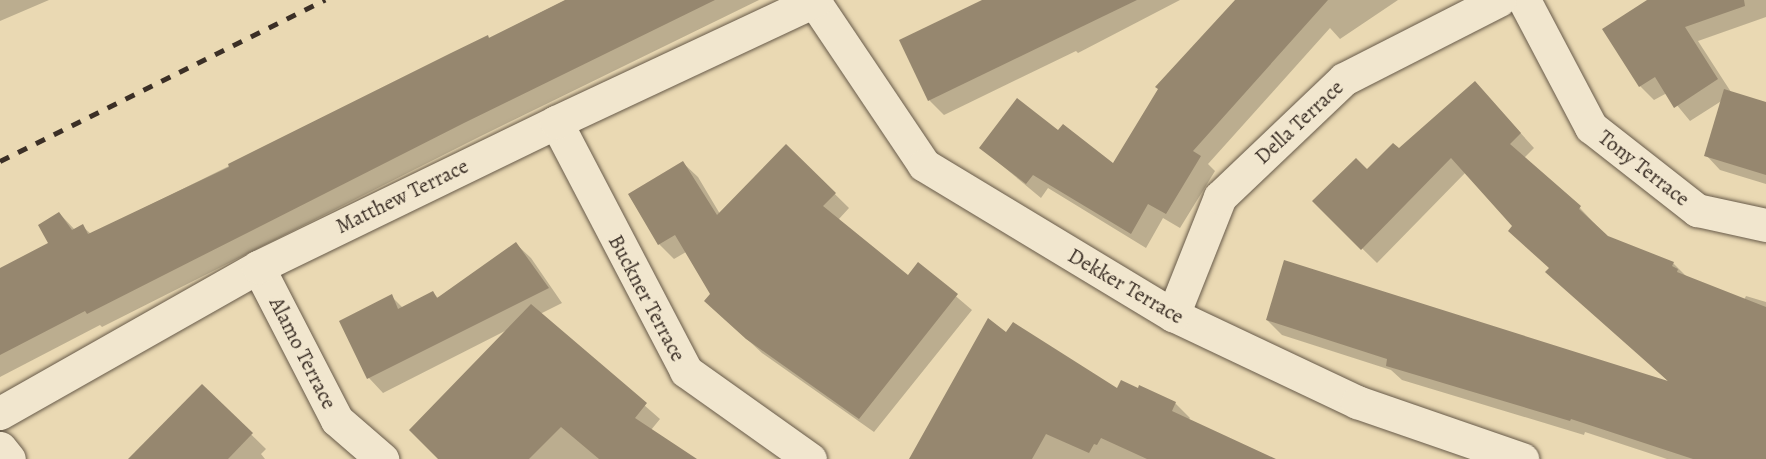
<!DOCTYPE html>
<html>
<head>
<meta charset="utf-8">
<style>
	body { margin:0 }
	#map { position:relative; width:1766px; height:459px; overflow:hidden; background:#ead9b3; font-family:Alegreya,serif }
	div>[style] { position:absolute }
	.shadow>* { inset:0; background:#0003 }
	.building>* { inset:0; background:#96876f }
	.roads { filter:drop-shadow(0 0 2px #675a49) drop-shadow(0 0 2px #675a49) }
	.street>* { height:33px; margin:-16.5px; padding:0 16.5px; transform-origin:16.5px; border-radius:16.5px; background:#f1e6ce }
	.rail>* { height:4.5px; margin-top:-2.25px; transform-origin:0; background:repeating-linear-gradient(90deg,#3b2f26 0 10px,transparent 0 20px) }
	span { translate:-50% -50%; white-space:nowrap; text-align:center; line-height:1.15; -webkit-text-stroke:4.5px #f1e6ce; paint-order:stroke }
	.street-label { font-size:21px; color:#3b2f26 }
</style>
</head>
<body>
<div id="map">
	<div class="shadow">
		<i style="clip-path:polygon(0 0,49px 0,0 21px)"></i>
		<i style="clip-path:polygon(566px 0,759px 0,479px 137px,102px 327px,100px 325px,0 377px,0 283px,53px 253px,59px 213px,75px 230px,82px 226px,91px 234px)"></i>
		<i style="clip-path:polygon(1022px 0,1180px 0,1078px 53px,1076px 51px,944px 115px,930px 101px,901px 41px)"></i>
		<i style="clip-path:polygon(1237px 0,1398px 0,1340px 39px,1330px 28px,1208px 164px,1215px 171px,1180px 228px,1163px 218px,1146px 248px,1048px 188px,1041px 198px,981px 148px,1058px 132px,1113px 166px)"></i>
		<i style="clip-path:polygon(1649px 0,1766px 0,1766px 17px,1698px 41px,1731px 92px,1766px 103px,1766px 184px,1720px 170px,1706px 155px,1723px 100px,1690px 121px,1667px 93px,1654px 100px,1640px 86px)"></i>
		<i style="clip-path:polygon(1489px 98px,1534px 148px,1524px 158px,1580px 208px,1608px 238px,1673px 263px,1687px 277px,1744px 300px,1746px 296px,1766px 302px,1766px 459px,1667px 459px,1585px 432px,1584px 435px,1402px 380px,1391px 370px,1282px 335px,1267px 320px,1671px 384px,1550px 268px,1466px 172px,1377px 263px,1314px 201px)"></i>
		<i style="clip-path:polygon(786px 146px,849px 208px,838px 220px,908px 277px,918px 264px,972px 310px,874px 432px,762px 353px,721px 315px,712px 294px,686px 252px,674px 259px,659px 244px,629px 195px,683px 163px,698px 177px,720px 214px)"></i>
		<i style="clip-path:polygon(516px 244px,531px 258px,562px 303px,540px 314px,660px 419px,651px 430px,695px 459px,440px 459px,507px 330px,383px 393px,369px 378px,341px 322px,391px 296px,403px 308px,433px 293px,438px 298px)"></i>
		<i style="clip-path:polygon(1007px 335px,1118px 390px,1175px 403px,1190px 418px,1188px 421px,1268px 459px,912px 459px)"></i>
		<i style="clip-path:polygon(202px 386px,266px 449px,261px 454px,265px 459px,131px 459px)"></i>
	</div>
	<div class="building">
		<i style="clip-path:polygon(565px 0,715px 0,464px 123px,87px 314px,85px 311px,0 355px,0 268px,48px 243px,38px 225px,59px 212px,72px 230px,83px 224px,88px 234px,229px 167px,228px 164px,451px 53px,488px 35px,489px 38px)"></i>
		<i style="clip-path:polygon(982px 0,1137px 0,928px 101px,899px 40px)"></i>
		<i style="clip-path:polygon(1235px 0,1328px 0,1193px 151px,1201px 156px,1166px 214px,1148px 204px,1131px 234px,1033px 175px,1026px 184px,979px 148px,1017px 98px,1058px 130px,1063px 124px,1113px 163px,1158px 89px,1155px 87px)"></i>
		<i style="clip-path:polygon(1647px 0,1744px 0,1745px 6px,1685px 27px,1718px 79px,1674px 108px,1655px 77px,1639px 87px,1602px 29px)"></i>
		<i style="clip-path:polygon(1475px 81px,1521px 133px,1510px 144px,1581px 206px,1579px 209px,1608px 236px,1674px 262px,1672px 266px,1678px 269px,1677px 272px,1766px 307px,1766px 459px,1693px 459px,1571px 419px,1570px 421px,1386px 366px,1387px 359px,1266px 320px,1284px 260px,1668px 381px,1545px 272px,1549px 268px,1508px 231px,1512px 226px,1451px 158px,1361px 250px,1312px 201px,1356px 158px,1367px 169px,1393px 143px,1399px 148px)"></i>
		<i style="clip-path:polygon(1724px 89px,1766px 102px,1766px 175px,1704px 156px)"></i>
		<i style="clip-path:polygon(786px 144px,836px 193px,823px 206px,908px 275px,918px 262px,958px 294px,859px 419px,746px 339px,704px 301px,710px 294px,675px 235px,658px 245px,628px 194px,683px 161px,717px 215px)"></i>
		<i style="clip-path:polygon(516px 242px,549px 288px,367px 379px,339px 321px,392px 294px,398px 309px,433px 291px,437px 298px)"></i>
		<i style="clip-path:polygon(531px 304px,647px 403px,635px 418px,697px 459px,599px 459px,561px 427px,529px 459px,438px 459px,409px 430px)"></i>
		<i style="clip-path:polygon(988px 318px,1006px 332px,1013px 322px,1117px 388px,1121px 380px,1138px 388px,1139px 385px,1176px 402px,1172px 411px,1276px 459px,1147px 459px,1101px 438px,1097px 445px,1094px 444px,1089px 453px,1046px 434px,1032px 459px,909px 459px)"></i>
		<i style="clip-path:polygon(202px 384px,253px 433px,228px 459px,128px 459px)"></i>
	</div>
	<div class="roads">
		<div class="street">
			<i style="left:1524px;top:0;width:144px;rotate:62.2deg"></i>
			<i style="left:1591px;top:127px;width:135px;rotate:38.1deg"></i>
			<i style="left:1697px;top:210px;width:71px;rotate:12.3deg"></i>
			<i style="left:814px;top:1px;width:197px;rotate:56.1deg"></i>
			<i style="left:924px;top:165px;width:291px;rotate:31.1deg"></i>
			<i style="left:1173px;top:315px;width:204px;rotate:25.3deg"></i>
			<i style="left:1357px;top:402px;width:175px;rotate:19.1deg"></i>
			<i style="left:556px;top:122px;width:281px;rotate:62.4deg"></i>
			<i style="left:686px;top:371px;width:152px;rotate:35.4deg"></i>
			<i style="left:258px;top:267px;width:172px;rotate:62.7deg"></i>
			<i style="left:337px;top:420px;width:60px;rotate:40.9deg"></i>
			<i style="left:1173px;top:315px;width:127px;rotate:-68.3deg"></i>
			<i style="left:1220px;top:197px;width:171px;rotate:-43.6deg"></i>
			<i style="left:1344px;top:79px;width:174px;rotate:-27deg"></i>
			<i style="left:0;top:413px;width:296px;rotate:-29.5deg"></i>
			<i style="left:258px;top:267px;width:331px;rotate:-25.9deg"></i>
			<i style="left:556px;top:122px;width:287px;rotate:-25.1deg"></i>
			<i style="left:0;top:448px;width:14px;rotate:51deg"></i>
		</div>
	</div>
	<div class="rail">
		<i style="left:0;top:161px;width:363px;rotate:-26.4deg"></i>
	</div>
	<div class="street-label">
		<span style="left:1299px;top:122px;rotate:-43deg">Della Terrace</span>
		<span style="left:1644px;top:168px;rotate:38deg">Tony Terrace</span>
		<span style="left:402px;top:196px;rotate:-26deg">Matthew Terrace</span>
		<span style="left:1126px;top:286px;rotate:30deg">Dekker Terrace</span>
		<span style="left:647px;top:298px;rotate:62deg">Buckner Terrace</span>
		<span style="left:303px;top:353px;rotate:63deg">Alamo Terrace</span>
	</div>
</div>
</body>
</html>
